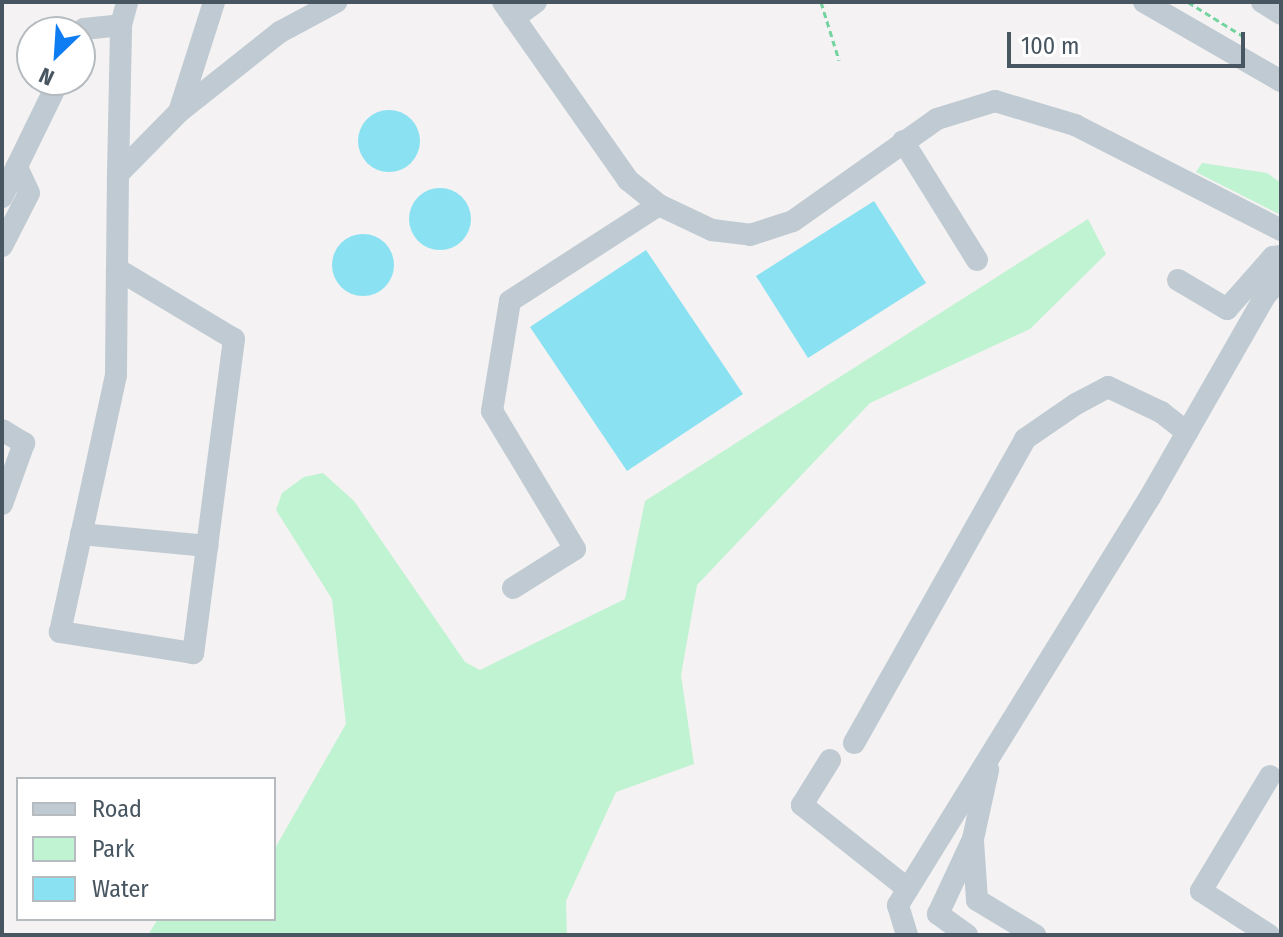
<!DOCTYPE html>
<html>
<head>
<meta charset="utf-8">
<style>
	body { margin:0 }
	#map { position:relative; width:1283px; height:937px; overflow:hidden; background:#f4f2f2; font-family:"Fira Sans Condensed",sans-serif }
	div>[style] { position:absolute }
	.green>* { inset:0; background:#bff3d1 }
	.water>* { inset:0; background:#8ae1f2 }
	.round { border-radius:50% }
	.path>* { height:3px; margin-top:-1.5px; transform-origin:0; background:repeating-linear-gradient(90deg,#74d4a0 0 6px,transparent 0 10px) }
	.minor>* { height:22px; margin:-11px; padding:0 11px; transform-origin:11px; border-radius:11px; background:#bfcad2 }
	span { translate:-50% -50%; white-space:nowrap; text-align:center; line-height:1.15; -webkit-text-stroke:7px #fff; paint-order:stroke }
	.frame { position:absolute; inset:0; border:4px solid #485661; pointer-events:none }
	.legend { position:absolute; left:16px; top:777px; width:260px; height:144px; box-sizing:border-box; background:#fff; border:2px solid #b6bbc0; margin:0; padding:10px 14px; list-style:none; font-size:24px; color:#485661 }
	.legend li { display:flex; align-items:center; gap:16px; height:40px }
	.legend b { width:40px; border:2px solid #b6bbc0 }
	.north { position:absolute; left:16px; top:16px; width:80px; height:80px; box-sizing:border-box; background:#fff; border:2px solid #b6bbc0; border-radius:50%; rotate:205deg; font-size:22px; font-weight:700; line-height:32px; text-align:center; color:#485661 }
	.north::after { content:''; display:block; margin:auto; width:28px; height:36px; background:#0e7cf2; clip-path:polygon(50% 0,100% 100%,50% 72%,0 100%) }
	.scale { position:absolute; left:1007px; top:32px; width:238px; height:36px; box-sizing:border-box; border:4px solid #485661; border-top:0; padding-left:10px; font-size:24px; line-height:28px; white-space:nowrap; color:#485661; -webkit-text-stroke:6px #fff; paint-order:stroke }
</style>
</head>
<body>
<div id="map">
	<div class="green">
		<i style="clip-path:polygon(1202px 163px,1267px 173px,1281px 183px,1281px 215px,1196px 172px)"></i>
		<i style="clip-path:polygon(1088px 219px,1106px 254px,1030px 329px,870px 403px,697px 585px,681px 675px,694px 764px,616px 792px,566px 901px,567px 935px,148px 935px,158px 919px,274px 919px,274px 850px,346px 724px,332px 599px,276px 510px,282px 493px,304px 477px,323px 473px,354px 501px,465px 662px,480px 670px,625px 599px,645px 501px)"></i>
	</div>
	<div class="water">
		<i class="round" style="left:358px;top:110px;width:62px;height:62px"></i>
		<i class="round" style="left:409px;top:188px;width:62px;height:62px"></i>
		<i style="clip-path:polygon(874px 201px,926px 283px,808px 358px,756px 276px)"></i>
		<i class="round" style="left:332px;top:234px;width:62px;height:62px"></i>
		<i style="clip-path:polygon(646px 250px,743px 394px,627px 471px,530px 327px)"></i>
	</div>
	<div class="path">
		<i style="left:821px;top:2px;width:61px;rotate:72.8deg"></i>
		<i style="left:1188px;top:2px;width:65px;rotate:31.7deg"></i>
	</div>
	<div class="minor">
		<i style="left:503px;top:2px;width:218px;rotate:54.9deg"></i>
		<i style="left:628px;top:180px;width:40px;rotate:39deg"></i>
		<i style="left:659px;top:205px;width:59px;rotate:25.3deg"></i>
		<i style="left:712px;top:230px;width:38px;rotate:7deg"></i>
		<i style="left:750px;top:235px;width:45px;rotate:-18deg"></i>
		<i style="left:793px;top:221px;width:176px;rotate:-35.3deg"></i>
		<i style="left:937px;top:119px;width:61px;rotate:-17.2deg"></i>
		<i style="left:995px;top:101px;width:84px;rotate:16.7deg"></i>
		<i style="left:1075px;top:125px;width:231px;rotate:27deg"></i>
		<i style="left:1144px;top:2px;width:158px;rotate:30deg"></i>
		<i style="left:1262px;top:2px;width:22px;rotate:32deg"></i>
		<i style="left:514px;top:18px;width:27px;rotate:-36deg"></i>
		<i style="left:80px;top:36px;width:8px;rotate:-60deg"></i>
		<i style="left:84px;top:29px;width:37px;rotate:-6deg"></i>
		<i style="left:179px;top:112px;width:129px;rotate:-38.4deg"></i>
		<i style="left:280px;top:32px;width:64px;rotate:-28.2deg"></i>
		<i style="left:903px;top:141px;width:140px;rotate:58.1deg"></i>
		<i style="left:118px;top:174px;width:87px;rotate:-45.5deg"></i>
		<i style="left:179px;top:112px;width:115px;rotate:-72.3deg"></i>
		<i style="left:2px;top:197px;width:130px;rotate:-64deg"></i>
		<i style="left:2px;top:246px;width:59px;rotate:-63deg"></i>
		<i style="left:29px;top:193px;width:29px;rotate:-115deg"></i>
		<i style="left:117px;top:269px;width:136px;rotate:30.9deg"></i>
		<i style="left:234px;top:339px;width:317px;rotate:97.4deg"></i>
		<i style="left:193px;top:653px;width:135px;rotate:-171deg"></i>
		<i style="left:60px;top:632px;width:263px;rotate:-77.7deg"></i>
		<i style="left:116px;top:375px;width:106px;rotate:-89.5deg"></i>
		<i style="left:117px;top:269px;width:95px;rotate:-89.4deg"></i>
		<i style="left:118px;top:174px;width:149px;rotate:-88.8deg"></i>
		<i style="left:121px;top:25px;width:24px;rotate:-75deg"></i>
		<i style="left:1178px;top:280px;width:57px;rotate:30.6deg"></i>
		<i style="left:1227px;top:309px;width:69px;rotate:-48.5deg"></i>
		<i style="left:1273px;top:257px;width:8px;rotate:-7deg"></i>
		<i style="left:2px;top:430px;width:26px;rotate:31deg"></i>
		<i style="left:24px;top:443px;width:65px;rotate:109.8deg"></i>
		<i style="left:81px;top:534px;width:127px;rotate:5.4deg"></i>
		<i style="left:513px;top:588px;width:73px;rotate:-32.2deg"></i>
		<i style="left:575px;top:549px;width:161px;rotate:-121deg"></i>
		<i style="left:492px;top:411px;width:111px;rotate:-80.7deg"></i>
		<i style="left:510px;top:301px;width:177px;rotate:-32.8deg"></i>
		<i style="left:854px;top:743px;width:349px;rotate:-60.6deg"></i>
		<i style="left:1025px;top:439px;width:62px;rotate:-34.5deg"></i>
		<i style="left:1076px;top:404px;width:36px;rotate:-28deg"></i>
		<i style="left:1108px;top:387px;width:59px;rotate:25.3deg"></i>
		<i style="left:1161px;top:412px;width:33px;rotate:38deg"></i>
		<i style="left:830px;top:760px;width:53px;rotate:121.9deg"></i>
		<i style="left:802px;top:805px;width:135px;rotate:38.4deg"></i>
		<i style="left:973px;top:841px;width:59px;rotate:86.1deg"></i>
		<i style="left:977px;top:900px;width:68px;rotate:31.1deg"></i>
		<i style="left:907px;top:935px;width:31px;rotate:-107deg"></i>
		<i style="left:898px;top:905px;width:480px;rotate:-58.3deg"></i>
		<i style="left:1150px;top:497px;width:232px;rotate:-60.2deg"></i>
		<i style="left:1265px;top:296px;width:24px;rotate:-48deg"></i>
		<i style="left:967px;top:935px;width:36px;rotate:-144deg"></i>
		<i style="left:938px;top:914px;width:83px;rotate:-65deg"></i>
		<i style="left:973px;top:839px;width:71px;rotate:-77.7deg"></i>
		<i style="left:1269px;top:935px;width:81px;rotate:-147.1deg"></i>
		<i style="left:1201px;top:891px;width:134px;rotate:-59deg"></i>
	</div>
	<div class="frame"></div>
	<ul class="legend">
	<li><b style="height:10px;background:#bfcad2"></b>Road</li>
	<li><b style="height:22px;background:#bff3d1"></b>Park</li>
	<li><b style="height:22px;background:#8ae1f2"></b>Water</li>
	</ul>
	<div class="north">N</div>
	<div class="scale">100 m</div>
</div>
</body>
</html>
